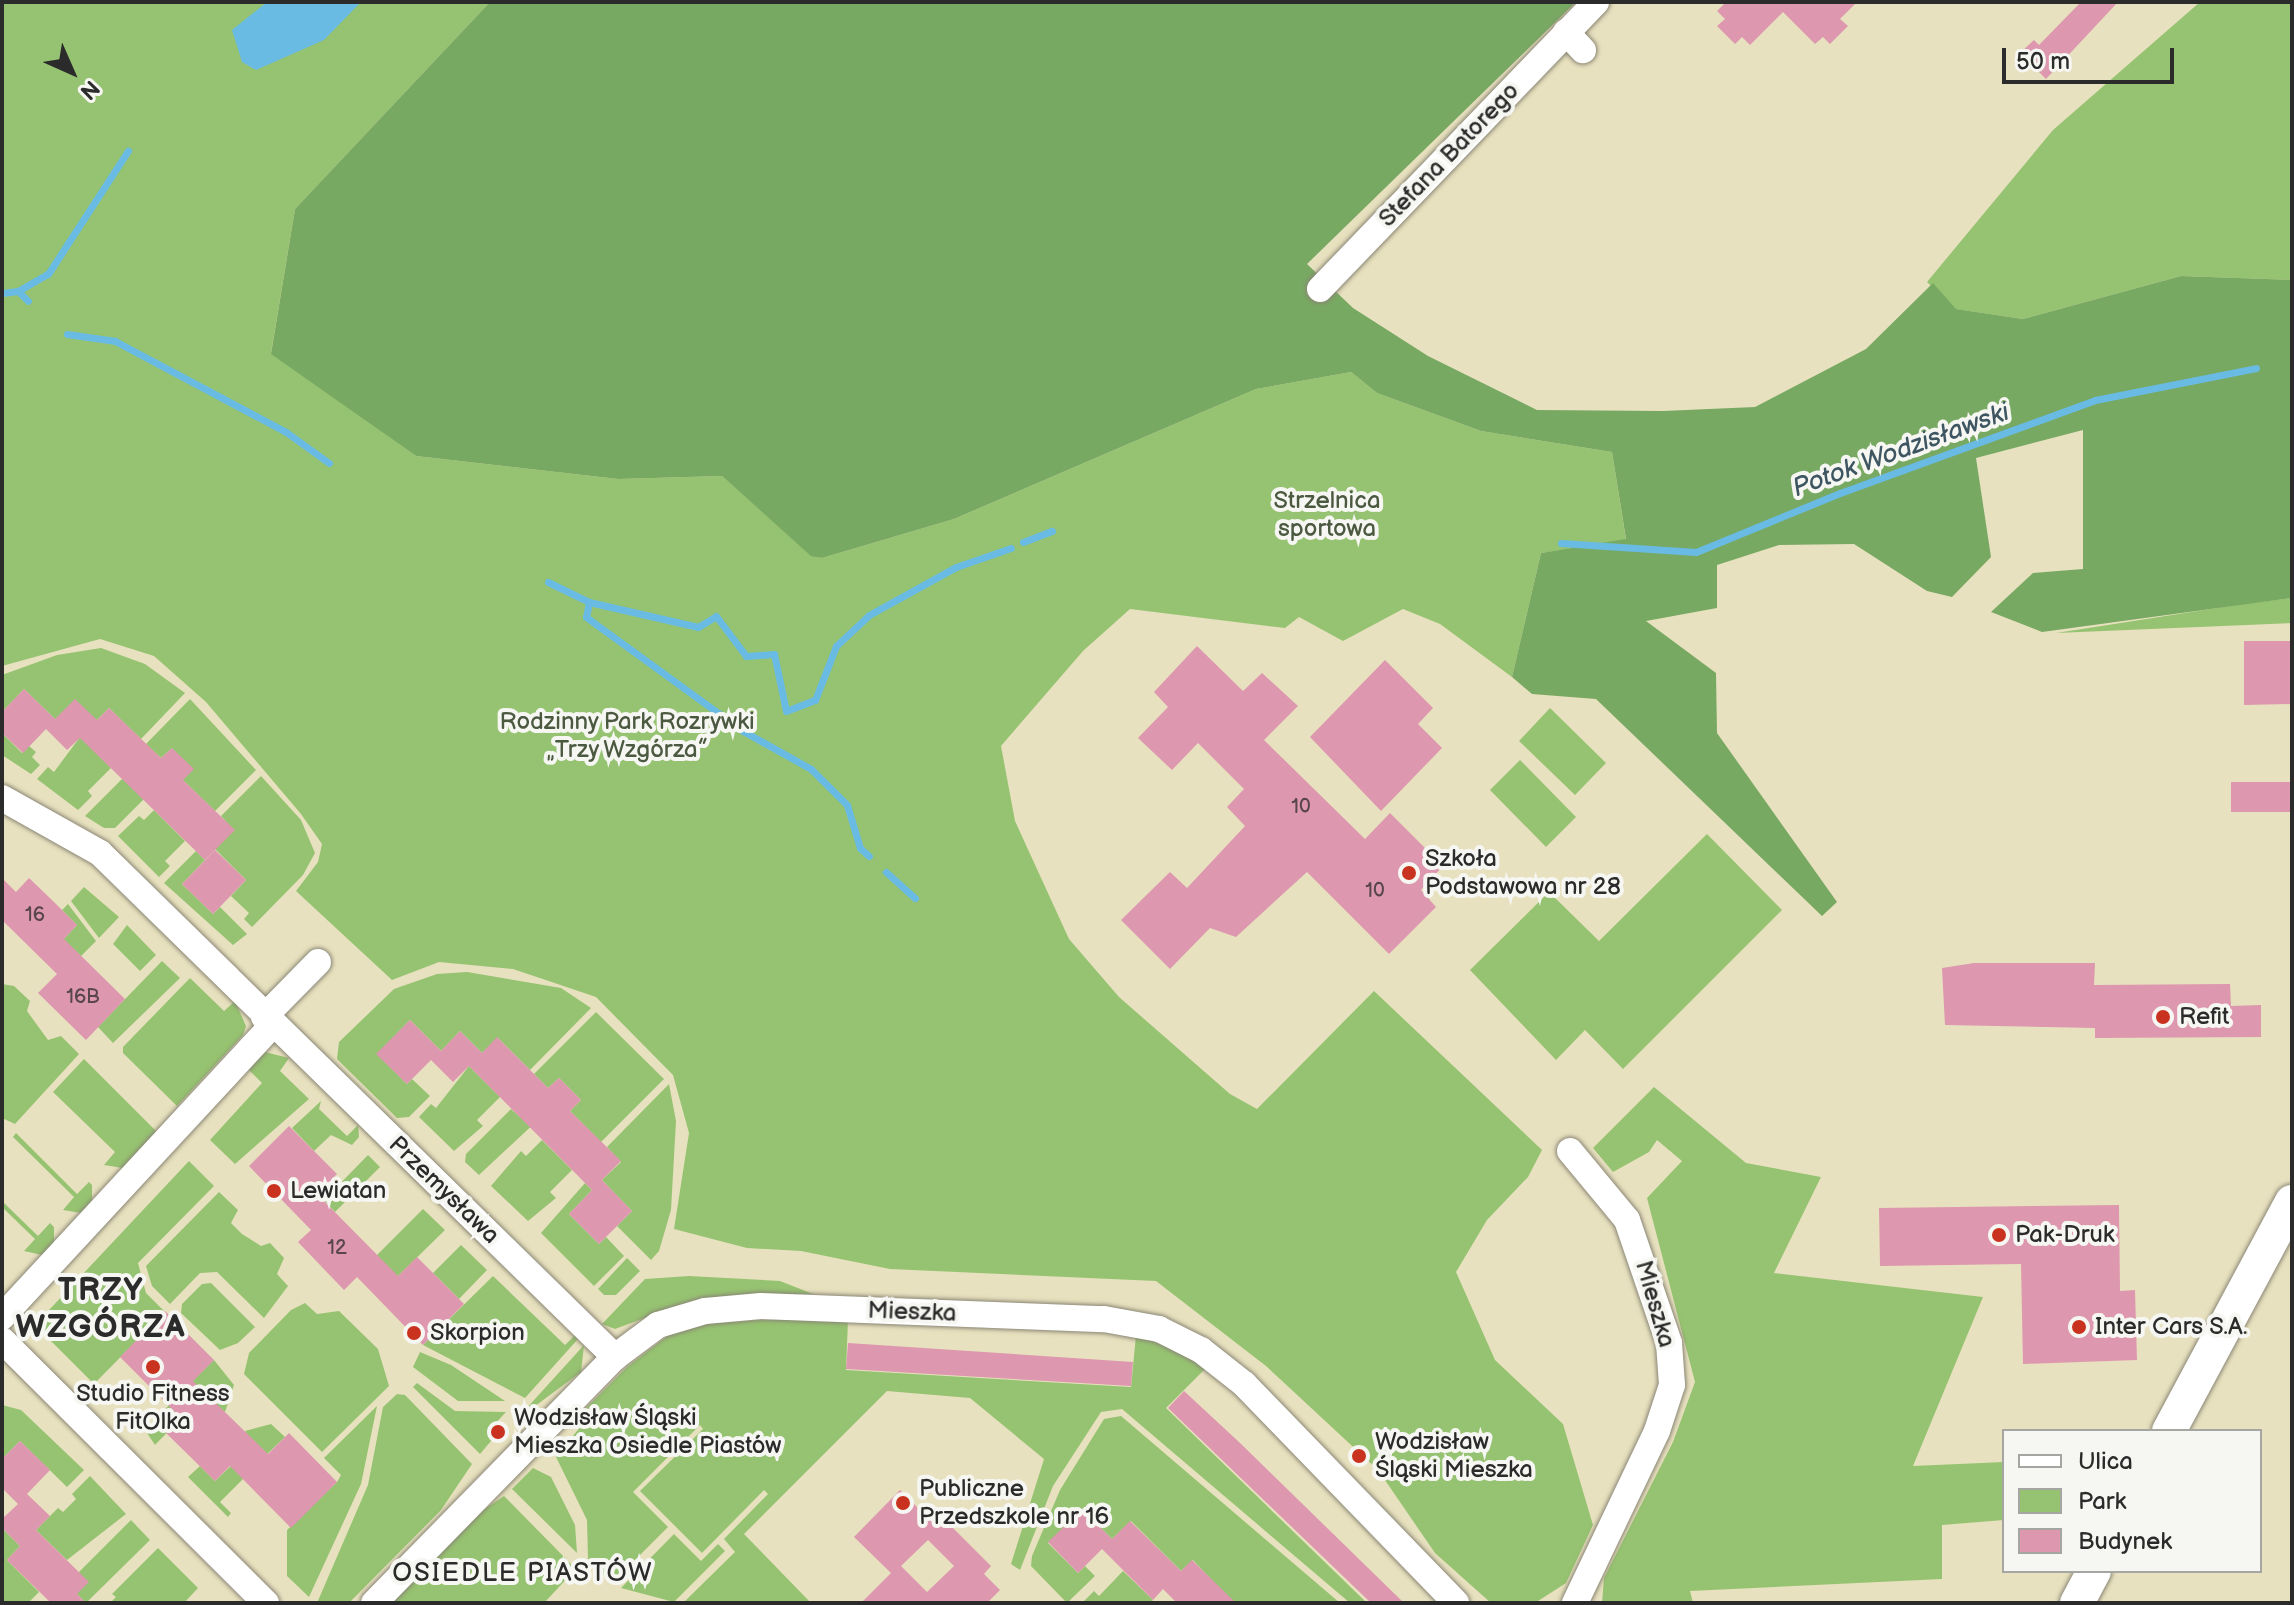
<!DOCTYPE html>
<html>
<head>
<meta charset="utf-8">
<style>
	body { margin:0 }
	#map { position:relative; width:2294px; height:1605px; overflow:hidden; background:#e8e1bf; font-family:"Balsamiq Sans",sans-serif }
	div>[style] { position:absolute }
	.green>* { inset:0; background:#96c371 }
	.forest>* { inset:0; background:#78a963 }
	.water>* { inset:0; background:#69bbe4 }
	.stream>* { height:7px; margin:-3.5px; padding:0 3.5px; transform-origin:3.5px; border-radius:3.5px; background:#69bbe4 }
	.building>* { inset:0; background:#dd97ae }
	.roads { filter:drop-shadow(0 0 2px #8a8675) drop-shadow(0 0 2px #8a8675) }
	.minor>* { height:26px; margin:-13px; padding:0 13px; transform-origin:13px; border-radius:13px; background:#fff }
	.tertiary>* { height:34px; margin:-17px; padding:0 17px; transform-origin:17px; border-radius:17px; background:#fff }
	.dots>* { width:22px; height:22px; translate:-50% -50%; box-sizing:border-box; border:4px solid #f6f6f2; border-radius:50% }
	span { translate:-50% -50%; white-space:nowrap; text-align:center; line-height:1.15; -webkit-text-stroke:8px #f6f6f2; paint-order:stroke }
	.number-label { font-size:20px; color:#58464c }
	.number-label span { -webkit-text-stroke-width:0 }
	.street-label { font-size:24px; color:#2b2b2b }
	.park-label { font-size:24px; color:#4b5940 }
	.poi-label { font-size:24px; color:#2b2b2b }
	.left { translate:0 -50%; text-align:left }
	.water-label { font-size:26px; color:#3e5662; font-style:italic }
	.neighbourhood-label { font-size:26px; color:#2b2b2b; letter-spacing:2px }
	.district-label { font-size:32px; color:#2b2b2b; font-weight:700; letter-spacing:2px }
	.frame { position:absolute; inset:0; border:4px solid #2b2b2b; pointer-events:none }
	.legend { position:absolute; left:2002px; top:1429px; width:260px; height:144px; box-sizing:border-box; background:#f6f6f2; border:2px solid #a5a5a2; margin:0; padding:10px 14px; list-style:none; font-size:24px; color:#2b2b2b }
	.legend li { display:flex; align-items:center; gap:16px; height:40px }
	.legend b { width:40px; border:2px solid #a5a5a2 }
	.north { position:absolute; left:32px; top:32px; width:80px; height:80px; -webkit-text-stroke:6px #f6f6f2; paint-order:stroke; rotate:135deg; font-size:22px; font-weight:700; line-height:32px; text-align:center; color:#2b2b2b }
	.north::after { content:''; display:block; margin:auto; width:28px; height:36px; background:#2b2b2b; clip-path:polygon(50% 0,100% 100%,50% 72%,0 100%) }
	.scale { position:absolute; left:2002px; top:48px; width:172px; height:36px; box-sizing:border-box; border:4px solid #2b2b2b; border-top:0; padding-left:10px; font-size:24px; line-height:28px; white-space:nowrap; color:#2b2b2b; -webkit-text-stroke:6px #f6f6f2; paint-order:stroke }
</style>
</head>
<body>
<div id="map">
	<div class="green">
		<i style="clip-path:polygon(2px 2px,490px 2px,295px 209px,271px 353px,416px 456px,618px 479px,722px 476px,811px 555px,822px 558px,954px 519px,1256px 389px,1351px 372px,1377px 393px,1481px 431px,1612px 452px,1626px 540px,1541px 553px,1512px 677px,1440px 624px,1403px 609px,1343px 641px,1299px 617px,1285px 628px,1130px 609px,1083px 651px,1001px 746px,1015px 821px,1069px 939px,1119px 997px,1230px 1094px,1257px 1109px,1374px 991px,1542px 1150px,1528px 1177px,1487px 1220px,1456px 1272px,1495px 1360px,1563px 1424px,1593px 1525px,1566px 1583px,1535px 1603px,1491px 1603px,1435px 1553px,1378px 1470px,1266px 1366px,1156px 1281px,890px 1269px,801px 1251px,747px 1248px,674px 1229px,689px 1133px,673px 1075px,596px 997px,513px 969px,439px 962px,392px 980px,296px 891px,318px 862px,322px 844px,301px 814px,206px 702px,154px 656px,100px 639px,2px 666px)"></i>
		<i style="clip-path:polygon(2200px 2px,2292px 2px,2292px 280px,2181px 276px,2023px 319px,1955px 309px,1927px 282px,2053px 130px)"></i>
		<i style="clip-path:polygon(2292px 598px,2292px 623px,2056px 633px,2243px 604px)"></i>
		<i style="clip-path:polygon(101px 648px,145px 664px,185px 693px,141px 739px,109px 708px,97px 720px,55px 719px,24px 689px,2px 712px,2px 675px,57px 655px)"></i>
		<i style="clip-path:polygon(190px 699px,256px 770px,215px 811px,183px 780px,172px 748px,161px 758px,146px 744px)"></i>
		<i style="clip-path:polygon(1550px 708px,1606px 763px,1575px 795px,1519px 741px)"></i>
		<i style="clip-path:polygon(2px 733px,22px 753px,29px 746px,36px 752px,32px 757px,40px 765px,31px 774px,2px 755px)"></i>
		<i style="clip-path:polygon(80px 737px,111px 768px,88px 791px,92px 796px,78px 810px,37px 779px,48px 767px,54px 772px)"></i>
		<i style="clip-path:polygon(1520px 760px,1576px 817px,1546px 847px,1490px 790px)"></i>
		<i style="clip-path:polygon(261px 776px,301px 820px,315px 853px,303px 875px,252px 927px,244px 919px,249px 913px,231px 896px,246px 880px,215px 849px,234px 830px,221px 816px)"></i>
		<i style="clip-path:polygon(122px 779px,154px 789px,115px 828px,104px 828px,85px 816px)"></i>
		<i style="clip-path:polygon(154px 810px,185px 841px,165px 861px,170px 866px,159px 877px,118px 836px,139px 816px,144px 820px)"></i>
		<i style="clip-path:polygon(1707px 834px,1782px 910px,1623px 1069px,1585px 1030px,1556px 1060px,1470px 970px,1549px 892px,1599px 941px)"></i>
		<i style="clip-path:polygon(196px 851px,205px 860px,182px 884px,213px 914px,220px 907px,247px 934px,233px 945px,164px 883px)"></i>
		<i style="clip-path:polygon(84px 887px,119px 917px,99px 938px,71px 901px)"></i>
		<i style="clip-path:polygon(68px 904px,96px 941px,81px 956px,63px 940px,77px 925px,62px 910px)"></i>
		<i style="clip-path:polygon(127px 925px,156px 955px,140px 971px,113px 944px)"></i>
		<i style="clip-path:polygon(162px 961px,180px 978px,113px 1043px,98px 1027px)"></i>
		<i style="clip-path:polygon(467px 972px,561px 988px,591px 1008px,530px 1070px,498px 1038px,482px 1053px,460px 1031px,441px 1051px,410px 1020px,377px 1054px,407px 1084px,412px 1079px,430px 1096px,409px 1117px,397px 1118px,337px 1059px,339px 1042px,394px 989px,437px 974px)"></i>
		<i style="clip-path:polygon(190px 978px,224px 1011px,235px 1001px,246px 1026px,243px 1035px,177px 1106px,123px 1053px,123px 1047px)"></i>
		<i style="clip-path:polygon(2px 984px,14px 986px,30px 1001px,27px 1011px,48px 1040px,61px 1036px,79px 1054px,15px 1124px,2px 1118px)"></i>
		<i style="clip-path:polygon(596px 1012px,664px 1079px,601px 1142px,570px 1111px,581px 1100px,559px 1078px,548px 1088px,534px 1074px)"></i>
		<i style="clip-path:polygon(265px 1052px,289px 1058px,280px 1071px,309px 1099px,235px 1164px,210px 1140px,262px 1083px,246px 1067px)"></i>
		<i style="clip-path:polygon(84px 1059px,157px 1132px,123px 1168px,104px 1165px,115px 1152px,53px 1092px)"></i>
		<i style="clip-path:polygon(469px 1066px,500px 1097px,477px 1120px,483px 1126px,454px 1151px,419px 1117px,431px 1104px,436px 1108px)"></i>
		<i style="clip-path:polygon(669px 1084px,676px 1121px,671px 1210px,659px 1251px,651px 1260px,617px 1226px,632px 1211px,602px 1180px,621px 1162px,607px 1147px)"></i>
		<i style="clip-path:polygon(1654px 1087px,1746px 1163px,1821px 1177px,1774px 1273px,1983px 1297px,1913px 1466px,2004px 1462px,2004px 1520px,1942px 1525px,1942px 1579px,1690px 1591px,1693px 1603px,1602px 1603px,1604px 1578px,1673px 1442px,1695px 1382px,1647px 1198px,1682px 1161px,1657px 1140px,1649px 1152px,1613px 1172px,1593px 1148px)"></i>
		<i style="clip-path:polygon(321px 1101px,319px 1109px,347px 1136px,358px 1125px,359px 1137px,352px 1145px,331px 1135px,314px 1151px,292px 1128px)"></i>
		<i style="clip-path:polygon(511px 1109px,520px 1117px,540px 1118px,479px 1175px,465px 1162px,466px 1154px)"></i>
		<i style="clip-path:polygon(16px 1133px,77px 1194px,89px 1182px,92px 1185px,92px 1200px,81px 1213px,63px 1210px,74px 1197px,13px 1137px)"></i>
		<i style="clip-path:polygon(542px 1140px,572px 1170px,550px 1192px,556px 1198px,528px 1221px,491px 1186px,521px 1151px,526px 1156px)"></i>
		<i style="clip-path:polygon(368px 1155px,380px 1167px,335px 1212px,324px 1200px)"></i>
		<i style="clip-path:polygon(189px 1161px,214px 1186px,138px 1263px,146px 1293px,165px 1312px,94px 1384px,35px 1325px)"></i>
		<i style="clip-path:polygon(585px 1183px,592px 1190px,569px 1214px,599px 1244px,606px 1237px,624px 1256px,594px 1286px,541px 1233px)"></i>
		<i style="clip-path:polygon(219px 1192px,238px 1210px,231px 1223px,242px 1234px,261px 1246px,270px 1243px,284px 1258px,277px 1274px,288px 1286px,264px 1318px,217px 1272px,200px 1273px,170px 1304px,152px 1286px,146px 1266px)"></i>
		<i style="clip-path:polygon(2px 1201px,38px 1236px,50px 1223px,54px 1227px,54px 1243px,42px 1255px,24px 1251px,35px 1239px,2px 1207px)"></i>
		<i style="clip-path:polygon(423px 1209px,445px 1230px,395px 1279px,377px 1255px)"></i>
		<i style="clip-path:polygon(461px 1245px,487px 1270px,459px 1299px,433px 1273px)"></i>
		<i style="clip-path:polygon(627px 1258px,640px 1271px,616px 1295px,604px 1295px,598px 1289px)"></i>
		<i style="clip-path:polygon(493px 1276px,565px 1345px,575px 1335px,578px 1339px,525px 1398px,423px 1345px)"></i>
		<i style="clip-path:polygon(689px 1276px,780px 1281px,813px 1294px,762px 1294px,653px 1315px,615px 1329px,602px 1324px,645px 1279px)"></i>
		<i style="clip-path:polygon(211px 1283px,255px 1327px,238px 1343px,220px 1350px,181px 1313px,182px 1304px,202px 1284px)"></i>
		<i style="clip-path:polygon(305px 1303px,317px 1314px,339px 1311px,378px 1349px,389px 1386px,322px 1452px,244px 1374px,249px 1353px,291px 1310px)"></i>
		<i style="clip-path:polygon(758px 1320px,848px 1320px,846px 1370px,1131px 1387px,1136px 1335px,1178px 1351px,1206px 1368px,1166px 1408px,1367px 1603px,1350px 1603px,1122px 1409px,1101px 1412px,1053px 1486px,1020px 1570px,1011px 1564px,1044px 1459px,970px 1398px,887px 1391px,744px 1534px,811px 1603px,683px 1603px,735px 1552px,724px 1539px,768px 1494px,764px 1490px,702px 1553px,640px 1491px,703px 1429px,700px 1425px,633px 1492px,668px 1527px,612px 1583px,588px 1559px,587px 1520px,556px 1457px,585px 1421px,579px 1415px,627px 1367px,670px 1334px,705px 1324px)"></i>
		<i style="clip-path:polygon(584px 1345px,581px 1372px,527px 1412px,525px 1410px)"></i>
		<i style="clip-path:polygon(420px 1352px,451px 1365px,505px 1401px,458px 1401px,413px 1367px)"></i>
		<i style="clip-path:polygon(214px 1360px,234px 1385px,225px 1412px,190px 1383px)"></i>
		<i style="clip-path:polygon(417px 1383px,455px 1411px,506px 1412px,491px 1428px,497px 1434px,480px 1454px,413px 1387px)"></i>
		<i style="clip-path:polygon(397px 1394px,405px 1395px,472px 1464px,441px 1510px,349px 1603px,317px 1603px,368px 1485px,383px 1407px)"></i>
		<i style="clip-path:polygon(171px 1403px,184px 1415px,155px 1445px,145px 1430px)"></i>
		<i style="clip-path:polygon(2px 1405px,21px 1410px,84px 1470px,67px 1487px,20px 1441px,2px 1459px)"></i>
		<i style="clip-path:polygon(377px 1406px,361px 1484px,309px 1597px,287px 1576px,287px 1530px,337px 1482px,341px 1475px,324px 1458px)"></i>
		<i style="clip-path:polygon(1121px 1416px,1340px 1603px,1233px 1603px,1193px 1560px,1181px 1571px,1131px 1521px,1112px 1539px,1082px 1509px,1048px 1543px,1078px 1573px,1085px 1566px,1095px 1576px,1067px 1603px,1031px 1566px,1032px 1556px,1060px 1490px,1104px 1419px)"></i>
		<i style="clip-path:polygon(271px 1424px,285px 1437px,264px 1457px,245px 1431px)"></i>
		<i style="clip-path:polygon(233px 1464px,246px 1476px,220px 1502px,231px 1513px,228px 1517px,188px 1477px,200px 1466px,215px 1481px)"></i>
		<i style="clip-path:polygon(533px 1468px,551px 1477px,575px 1525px,577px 1553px,512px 1489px)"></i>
		<i style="clip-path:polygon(90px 1476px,126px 1514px,67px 1560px,36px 1530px,58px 1508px,63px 1512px,76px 1499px,72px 1494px)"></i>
		<i style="clip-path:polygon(504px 1496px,572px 1565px,573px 1572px,544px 1603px,392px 1603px,476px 1515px)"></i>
		<i style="clip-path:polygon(131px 1520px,150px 1540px,86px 1603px,77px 1594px,79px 1572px)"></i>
		<i style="clip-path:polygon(2px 1528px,20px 1546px,7px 1560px,39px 1592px,28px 1603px,2px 1603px)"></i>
		<i style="clip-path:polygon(674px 1534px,701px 1561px,718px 1544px,725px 1551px,674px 1602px,621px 1588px)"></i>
		<i style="clip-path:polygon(158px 1548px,198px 1588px,184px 1603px,110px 1603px,116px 1597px,112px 1594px)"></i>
		<i style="clip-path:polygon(1123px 1571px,1153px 1600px,1150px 1603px,1082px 1603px,1094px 1591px,1099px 1596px)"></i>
	</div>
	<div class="forest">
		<i style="clip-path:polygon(490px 2px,1576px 2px,1307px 264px,1353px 308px,1428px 356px,1537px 410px,1663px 411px,1755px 407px,1866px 349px,1933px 283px,1956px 309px,2023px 319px,2181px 276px,2292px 280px,2292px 598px,2042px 632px,1991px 612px,2033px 573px,2083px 569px,2083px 430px,1976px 458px,1991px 557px,1952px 597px,1927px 591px,1854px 544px,1779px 545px,1717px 565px,1717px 608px,1646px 621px,1716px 673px,1717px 733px,1837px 902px,1822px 916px,1596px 699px,1532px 694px,1512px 677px,1541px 553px,1626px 539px,1612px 452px,1481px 431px,1377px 393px,1351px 372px,1256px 389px,954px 519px,822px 558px,811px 556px,722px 476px,618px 479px,416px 456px,271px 354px,295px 209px)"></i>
	</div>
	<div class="water">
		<i style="clip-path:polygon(267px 2px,361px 2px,324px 40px,256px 70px,242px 62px,232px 30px)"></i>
	</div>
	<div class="stream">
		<i style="left:18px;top:291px;width:14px;rotate:45deg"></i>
		<i style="left:2px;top:293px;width:16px;rotate:-7deg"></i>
		<i style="left:18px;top:291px;width:34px;rotate:-30deg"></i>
		<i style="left:48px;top:274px;width:147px;rotate:-57deg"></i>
		<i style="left:67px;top:334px;width:49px;rotate:8.3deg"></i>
		<i style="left:115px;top:341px;width:194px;rotate:28deg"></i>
		<i style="left:286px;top:432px;width:53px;rotate:35.8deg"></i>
		<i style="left:1023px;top:542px;width:31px;rotate:-21deg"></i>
		<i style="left:1561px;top:543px;width:135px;rotate:3.8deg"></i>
		<i style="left:1696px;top:552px;width:156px;rotate:-22.3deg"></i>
		<i style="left:1840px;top:493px;width:271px;rotate:-20deg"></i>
		<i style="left:2095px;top:400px;width:164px;rotate:-11.2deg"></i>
		<i style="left:548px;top:582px;width:46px;rotate:26deg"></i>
		<i style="left:589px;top:602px;width:112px;rotate:12.9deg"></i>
		<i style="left:698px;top:627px;width:21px;rotate:-31deg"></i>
		<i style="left:716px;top:616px;width:50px;rotate:53.1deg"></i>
		<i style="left:746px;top:656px;width:28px;rotate:-4deg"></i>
		<i style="left:774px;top:654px;width:58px;rotate:78.1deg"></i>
		<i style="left:786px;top:711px;width:31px;rotate:-21deg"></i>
		<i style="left:815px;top:700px;width:58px;rotate:-68.7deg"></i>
		<i style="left:836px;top:646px;width:45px;rotate:-43.2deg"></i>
		<i style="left:869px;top:615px;width:99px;rotate:-28.9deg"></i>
		<i style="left:956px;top:567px;width:58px;rotate:-19.1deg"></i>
		<i style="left:589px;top:602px;width:15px;rotate:101deg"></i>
		<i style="left:586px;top:617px;width:194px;rotate:36deg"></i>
		<i style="left:743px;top:731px;width:78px;rotate:29.2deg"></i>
		<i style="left:811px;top:769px;width:51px;rotate:45deg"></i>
		<i style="left:847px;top:805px;width:45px;rotate:73.2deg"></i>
		<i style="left:860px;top:848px;width:12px;rotate:42deg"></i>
		<i style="left:886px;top:872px;width:39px;rotate:42deg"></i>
	</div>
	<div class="building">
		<i style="clip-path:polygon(1726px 2px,1857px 2px,1840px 19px,1848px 26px,1830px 44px,1823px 37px,1815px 44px,1783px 12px,1750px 45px,1742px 37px,1735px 44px,1717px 26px,1725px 19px,1717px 11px)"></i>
		<i style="clip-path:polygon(2081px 2px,2118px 2px,2046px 79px,2020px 53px,2034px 40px,2039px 45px)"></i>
		<i style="clip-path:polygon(2244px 641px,2292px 641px,2292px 704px,2244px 705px)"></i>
		<i style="clip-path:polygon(1197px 646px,1243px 691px,1262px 673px,1298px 706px,1264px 740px,1365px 839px,1390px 813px,1443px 866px,1421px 890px,1436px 907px,1389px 954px,1307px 872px,1236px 937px,1210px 928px,1170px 969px,1121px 920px,1170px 872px,1187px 888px,1245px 826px,1227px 807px,1244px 789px,1198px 743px,1172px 770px,1138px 738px,1168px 707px,1154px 692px)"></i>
		<i style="clip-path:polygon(1385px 660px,1433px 708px,1418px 724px,1442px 748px,1381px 811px,1310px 737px)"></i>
		<i style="clip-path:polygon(24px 689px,55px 719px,75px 699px,97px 720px,109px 708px,161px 758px,172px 748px,194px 769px,183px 780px,235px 830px,205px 860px,80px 738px,67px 750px,46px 729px,23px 753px,2px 733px,2px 712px)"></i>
		<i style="clip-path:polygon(2231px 782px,2292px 782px,2292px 812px,2231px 812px)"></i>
		<i style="clip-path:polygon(215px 850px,246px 880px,213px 914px,182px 884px)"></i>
		<i style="clip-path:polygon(2px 878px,16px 892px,29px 878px,53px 901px,77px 925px,64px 939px,125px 999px,86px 1040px,38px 993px,57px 974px,2px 920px)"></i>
		<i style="clip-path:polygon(1974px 963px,2095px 963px,2094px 985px,2230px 984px,2231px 1006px,2261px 1005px,2261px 1037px,2095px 1038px,2095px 1028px,1945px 1025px,1942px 968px)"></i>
		<i style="clip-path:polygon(410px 1020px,441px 1051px,460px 1031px,482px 1053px,497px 1037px,548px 1088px,559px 1078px,581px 1100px,570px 1111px,621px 1161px,602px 1180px,632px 1211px,599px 1244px,569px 1214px,592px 1190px,469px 1066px,453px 1082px,431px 1060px,407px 1084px,376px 1054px)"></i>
		<i style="clip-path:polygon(289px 1126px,337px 1174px,317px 1194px,398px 1276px,417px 1257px,464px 1304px,423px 1345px,357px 1277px,344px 1290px,298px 1242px,311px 1230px,249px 1166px)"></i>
		<i style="clip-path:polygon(2119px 1205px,2120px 1291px,2135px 1290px,2137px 1360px,2023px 1364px,2021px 1264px,1880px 1266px,1879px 1208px)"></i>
		<i style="clip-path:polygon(165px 1311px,214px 1360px,193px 1381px,268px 1454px,289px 1433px,337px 1482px,291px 1528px,230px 1466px,215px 1481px,166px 1433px,181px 1418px,120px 1357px)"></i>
		<i style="clip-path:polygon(848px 1343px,1133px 1362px,1131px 1386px,846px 1369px)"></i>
		<i style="clip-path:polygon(1184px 1391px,1239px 1442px,1404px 1603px,1371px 1603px,1168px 1408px)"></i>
		<i style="clip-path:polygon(20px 1441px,50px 1470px,27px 1494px,50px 1516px,36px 1530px,89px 1582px,77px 1594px,86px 1603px,51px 1603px,7px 1560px,20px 1546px,2px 1528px,2px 1519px,18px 1504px,2px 1488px,2px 1459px)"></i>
		<i style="clip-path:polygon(evenodd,900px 1490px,937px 1527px,945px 1520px,991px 1566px,984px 1574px,1000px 1590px,987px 1603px,861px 1603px,891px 1573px,854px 1537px,900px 1490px,928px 1540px,954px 1566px,927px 1592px,901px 1566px,928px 1540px)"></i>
		<i style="clip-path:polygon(1082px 1509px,1112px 1539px,1130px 1521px,1181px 1571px,1192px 1560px,1236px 1603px,1177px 1603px,1163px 1589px,1153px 1600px,1102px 1549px,1078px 1573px,1048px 1542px)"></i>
	</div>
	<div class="roads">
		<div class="minor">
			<i style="left:1566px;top:32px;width:25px;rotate:47deg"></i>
			<i style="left:1320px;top:289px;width:398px;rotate:-46.1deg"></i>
			<i style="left:2px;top:798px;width:112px;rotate:29.3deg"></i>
			<i style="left:100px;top:853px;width:721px;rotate:44.38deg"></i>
			<i style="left:264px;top:1017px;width:77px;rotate:-45.5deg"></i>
			<i style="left:1570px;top:1151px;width:89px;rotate:50.4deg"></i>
			<i style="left:1627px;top:1220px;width:130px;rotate:71.1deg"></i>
			<i style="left:1669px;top:1343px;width:42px;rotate:85.9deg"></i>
			<i style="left:1672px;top:1385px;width:48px;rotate:108.1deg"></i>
			<i style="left:1657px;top:1431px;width:191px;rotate:115.5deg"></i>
			<i style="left:2px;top:1317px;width:398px;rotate:-47.2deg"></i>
			<i style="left:2px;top:1340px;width:373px;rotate:44.9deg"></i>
			<i style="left:374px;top:1603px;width:344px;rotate:-45.6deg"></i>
			<i style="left:615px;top:1357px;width:54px;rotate:-36.7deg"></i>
			<i style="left:658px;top:1325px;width:49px;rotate:-16.6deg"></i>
			<i style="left:705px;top:1311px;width:56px;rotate:-5.1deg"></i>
			<i style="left:761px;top:1306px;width:343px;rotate:2.2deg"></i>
			<i style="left:1104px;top:1319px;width:56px;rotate:10.3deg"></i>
			<i style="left:1159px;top:1329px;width:47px;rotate:26.6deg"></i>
			<i style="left:1201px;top:1350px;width:55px;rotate:38.3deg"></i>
			<i style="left:1244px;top:1384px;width:305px;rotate:45.9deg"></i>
		</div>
		<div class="tertiary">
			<i style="left:2169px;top:1431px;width:260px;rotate:-61.8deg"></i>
			<i style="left:2077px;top:1603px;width:36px;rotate:-62deg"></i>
		</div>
	</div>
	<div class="dots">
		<i style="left:1409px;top:873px;background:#c8321e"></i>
		<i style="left:2163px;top:1017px;background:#c8321e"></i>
		<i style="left:274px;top:1191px;background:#c8321e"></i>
		<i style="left:1999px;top:1235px;background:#c8321e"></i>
		<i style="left:2079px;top:1327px;background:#c8321e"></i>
		<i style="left:414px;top:1333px;background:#c8321e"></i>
		<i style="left:153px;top:1367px;background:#c8321e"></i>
		<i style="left:498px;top:1432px;background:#c8321e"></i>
		<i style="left:1359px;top:1456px;background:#c8321e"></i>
		<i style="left:903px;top:1503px;background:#c8321e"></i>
	</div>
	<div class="number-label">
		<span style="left:1301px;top:807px">10</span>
		<span style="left:1375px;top:891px">10</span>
		<span style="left:35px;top:915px">16</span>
		<span style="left:83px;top:997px">16B</span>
		<span style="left:337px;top:1248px">12</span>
	</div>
	<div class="street-label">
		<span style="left:1449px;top:155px;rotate:-46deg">Stefana Batorego</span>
		<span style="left:444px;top:1190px;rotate:44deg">Przemysława</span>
		<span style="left:1655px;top:1304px;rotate:74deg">Mieszka</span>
		<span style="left:912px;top:1312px;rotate:2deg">Mieszka</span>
	</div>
	<div class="park-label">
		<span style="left:1327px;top:515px">Strzelnica<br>sportowa</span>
		<span style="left:627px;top:736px">Rodzinny Park Rozrywki<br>„Trzy Wzgórza”</span>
	</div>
	<div class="poi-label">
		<span class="left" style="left:1425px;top:873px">Szkoła<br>Podstawowa nr 28</span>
		<span class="left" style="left:2179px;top:1017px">Refit</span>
		<span class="left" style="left:290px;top:1191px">Lewiatan</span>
		<span class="left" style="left:2015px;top:1235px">Pak-Druk</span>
		<span class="left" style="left:2095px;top:1327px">Inter Cars S.A.</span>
		<span class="left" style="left:430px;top:1333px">Skorpion</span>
		<span style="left:153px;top:1408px">Studio Fitness<br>FitOlka</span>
		<span class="left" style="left:514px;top:1432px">Wodzisław Śląski<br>Mieszka Osiedle Piastów</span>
		<span class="left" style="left:1375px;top:1456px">Wodzisław<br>Śląski Mieszka</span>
		<span class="left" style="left:919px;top:1503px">Publiczne<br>Przedszkole nr 16</span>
	</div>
	<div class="water-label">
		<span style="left:1901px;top:451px;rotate:-20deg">Potok Wodzisławski</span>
	</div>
	<div class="neighbourhood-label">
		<span style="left:523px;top:1574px">OSIEDLE PIASTÓW</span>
	</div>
	<div class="district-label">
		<span style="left:101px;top:1310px">TRZY<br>WZGÓRZA</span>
	</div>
	<div class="frame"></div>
	<ul class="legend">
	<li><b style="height:10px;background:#fff"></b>Ulica</li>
	<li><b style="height:22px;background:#96c371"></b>Park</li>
	<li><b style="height:22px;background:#dd97ae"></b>Budynek</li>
	</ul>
	<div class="north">N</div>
	<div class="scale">50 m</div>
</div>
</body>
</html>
